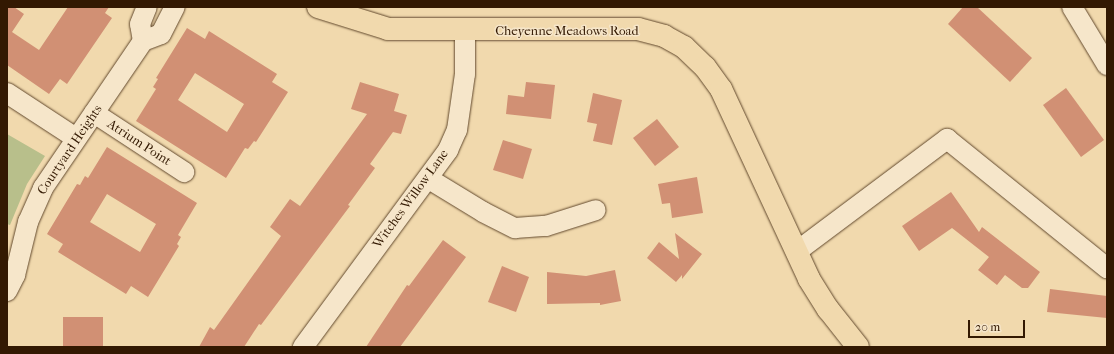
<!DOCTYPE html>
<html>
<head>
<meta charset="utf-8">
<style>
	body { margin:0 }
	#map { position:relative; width:1114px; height:354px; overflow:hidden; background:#f1d9ad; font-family:"IM FELL French Canon",serif }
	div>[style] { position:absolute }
	.green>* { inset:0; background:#b8bf8b }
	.building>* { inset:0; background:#d19074 }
	.roads { filter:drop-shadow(0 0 1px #62492d) drop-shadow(0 0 1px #62492d) }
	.minor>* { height:20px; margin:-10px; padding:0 10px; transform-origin:10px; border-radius:10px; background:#f6e6ca }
	.major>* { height:22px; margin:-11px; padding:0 11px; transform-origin:11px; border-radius:11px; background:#f1d9ad }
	span { translate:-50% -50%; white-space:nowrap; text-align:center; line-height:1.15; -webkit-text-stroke:3px #f6e6ca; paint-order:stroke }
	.street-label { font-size:13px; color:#331902 }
	.frame { position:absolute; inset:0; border:8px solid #331902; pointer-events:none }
	.scale { position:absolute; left:968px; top:320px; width:57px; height:18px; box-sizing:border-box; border:2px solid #331902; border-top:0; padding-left:5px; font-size:12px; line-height:14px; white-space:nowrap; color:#331902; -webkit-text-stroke:3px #f6e6ca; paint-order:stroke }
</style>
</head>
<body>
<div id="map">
	<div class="green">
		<i style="clip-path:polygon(7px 134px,45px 156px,27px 184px,10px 225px,7px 224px)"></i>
	</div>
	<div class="building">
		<i style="clip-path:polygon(7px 7px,14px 7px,24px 14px,12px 32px,39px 50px,68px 7px,109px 7px,105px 13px,112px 18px,67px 84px,60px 79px,49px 94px,7px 65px)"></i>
		<i style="clip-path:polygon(963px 7px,977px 7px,1032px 58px,1010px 82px,948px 24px)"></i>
		<i style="clip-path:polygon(evenodd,187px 28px,205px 39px,209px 31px,277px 74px,272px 82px,288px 92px,256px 142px,254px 141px,248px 149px,245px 148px,226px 178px,136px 121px,156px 89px,153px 87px,158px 79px,156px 78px,187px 28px,195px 73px,244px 104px,227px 132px,178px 100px,195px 73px)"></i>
		<i style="clip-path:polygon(360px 82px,399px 94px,394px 111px,407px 115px,401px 134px,393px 132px,370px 164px,375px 168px,348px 205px,350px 206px,261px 325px,259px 324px,244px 347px,199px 347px,210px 327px,214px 330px,281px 236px,270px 227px,290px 199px,300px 206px,367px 114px,351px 109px)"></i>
		<i style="clip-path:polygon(526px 82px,555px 85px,551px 119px,506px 114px,508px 95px,524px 97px)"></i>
		<i style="clip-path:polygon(1066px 88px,1104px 140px,1081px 157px,1043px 105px)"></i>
		<i style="clip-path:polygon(593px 93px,622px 100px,612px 145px,593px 141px,597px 124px,587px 122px)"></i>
		<i style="clip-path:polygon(657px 119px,679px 147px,655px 166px,633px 138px)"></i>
		<i style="clip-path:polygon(503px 140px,532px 149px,523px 179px,493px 170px)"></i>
		<i style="clip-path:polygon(evenodd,107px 147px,197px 203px,178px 235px,181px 237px,177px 244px,179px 246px,148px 297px,131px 286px,126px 294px,58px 252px,63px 244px,47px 234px,77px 184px,80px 185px,85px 176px,88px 178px,107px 147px,107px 194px,156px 224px,140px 252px,90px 222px,107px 194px)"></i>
		<i style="clip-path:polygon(697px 177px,703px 213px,672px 218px,670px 203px,662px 204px,658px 184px)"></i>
		<i style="clip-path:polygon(951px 192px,979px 232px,982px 227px,1040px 272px,1028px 288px,1022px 288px,1005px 275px,997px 285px,978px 270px,989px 257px,952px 228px,919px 251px,902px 226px)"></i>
		<i style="clip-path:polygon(675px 233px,702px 254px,682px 279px,682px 275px,676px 282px,647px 258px,659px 242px,679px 259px)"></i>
		<i style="clip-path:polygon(443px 240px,466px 257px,400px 347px,366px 347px,407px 285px,409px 286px)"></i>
		<i style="clip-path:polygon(502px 266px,529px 277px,516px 312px,488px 302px)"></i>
		<i style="clip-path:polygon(615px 270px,621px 301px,600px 305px,600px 303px,547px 304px,547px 272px,586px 276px)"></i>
		<i style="clip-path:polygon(1050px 289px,1107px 296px,1107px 318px,1047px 312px)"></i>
		<i style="clip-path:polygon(63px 317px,103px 317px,103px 347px,63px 347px)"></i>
	</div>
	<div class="roads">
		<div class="minor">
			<i style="left:1072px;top:7px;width:68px;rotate:58.9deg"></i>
			<i style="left:143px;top:41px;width:17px;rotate:-100deg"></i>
			<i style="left:140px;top:24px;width:18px;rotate:-68deg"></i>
			<i style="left:7px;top:93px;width:82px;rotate:33.1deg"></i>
			<i style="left:94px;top:113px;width:108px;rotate:33.2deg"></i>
			<i style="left:429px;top:179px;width:63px;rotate:31.4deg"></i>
			<i style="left:483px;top:212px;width:36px;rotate:27deg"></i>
			<i style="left:515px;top:228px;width:31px;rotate:-4deg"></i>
			<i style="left:546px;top:226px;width:52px;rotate:-17.7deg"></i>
			<i style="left:796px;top:252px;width:189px;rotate:-36.8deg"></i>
			<i style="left:947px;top:139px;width:206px;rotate:38.9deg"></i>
			<i style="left:7px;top:291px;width:18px;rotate:-63deg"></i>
			<i style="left:15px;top:275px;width:55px;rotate:-76.2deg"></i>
			<i style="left:28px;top:222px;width:37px;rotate:-66deg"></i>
			<i style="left:43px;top:188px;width:178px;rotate:-55.8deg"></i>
			<i style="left:143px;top:41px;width:19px;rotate:-21deg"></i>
			<i style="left:161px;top:34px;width:30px;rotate:-63deg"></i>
			<i style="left:303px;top:347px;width:245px;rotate:-53.6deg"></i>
			<i style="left:448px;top:150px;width:22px;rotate:-66deg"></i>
			<i style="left:457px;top:130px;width:57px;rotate:-81.9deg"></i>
			<i style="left:465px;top:74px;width:43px;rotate:-90deg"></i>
		</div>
		<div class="major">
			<i style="left:318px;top:7px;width:73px;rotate:17.4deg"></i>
			<i style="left:388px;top:29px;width:250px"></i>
			<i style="left:638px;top:29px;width:27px;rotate:15deg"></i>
			<i style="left:664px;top:36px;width:23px;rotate:29deg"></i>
			<i style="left:684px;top:47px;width:29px;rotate:44deg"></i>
			<i style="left:705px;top:67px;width:27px;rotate:54deg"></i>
			<i style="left:721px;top:89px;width:209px;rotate:65.1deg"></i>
			<i style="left:809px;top:279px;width:36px;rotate:58deg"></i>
			<i style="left:828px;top:309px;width:48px;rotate:51.7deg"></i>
		</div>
	</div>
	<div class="street-label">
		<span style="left:567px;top:31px">Cheyenne Meadows Road</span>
		<span style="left:139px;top:143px;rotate:33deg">Atrium Point</span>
		<span style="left:70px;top:150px;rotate:-56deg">Courtyard Heights</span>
		<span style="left:411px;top:199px;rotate:-54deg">Witches Willow Lane</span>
	</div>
	<div class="frame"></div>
	<div class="scale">20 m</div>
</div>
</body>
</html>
